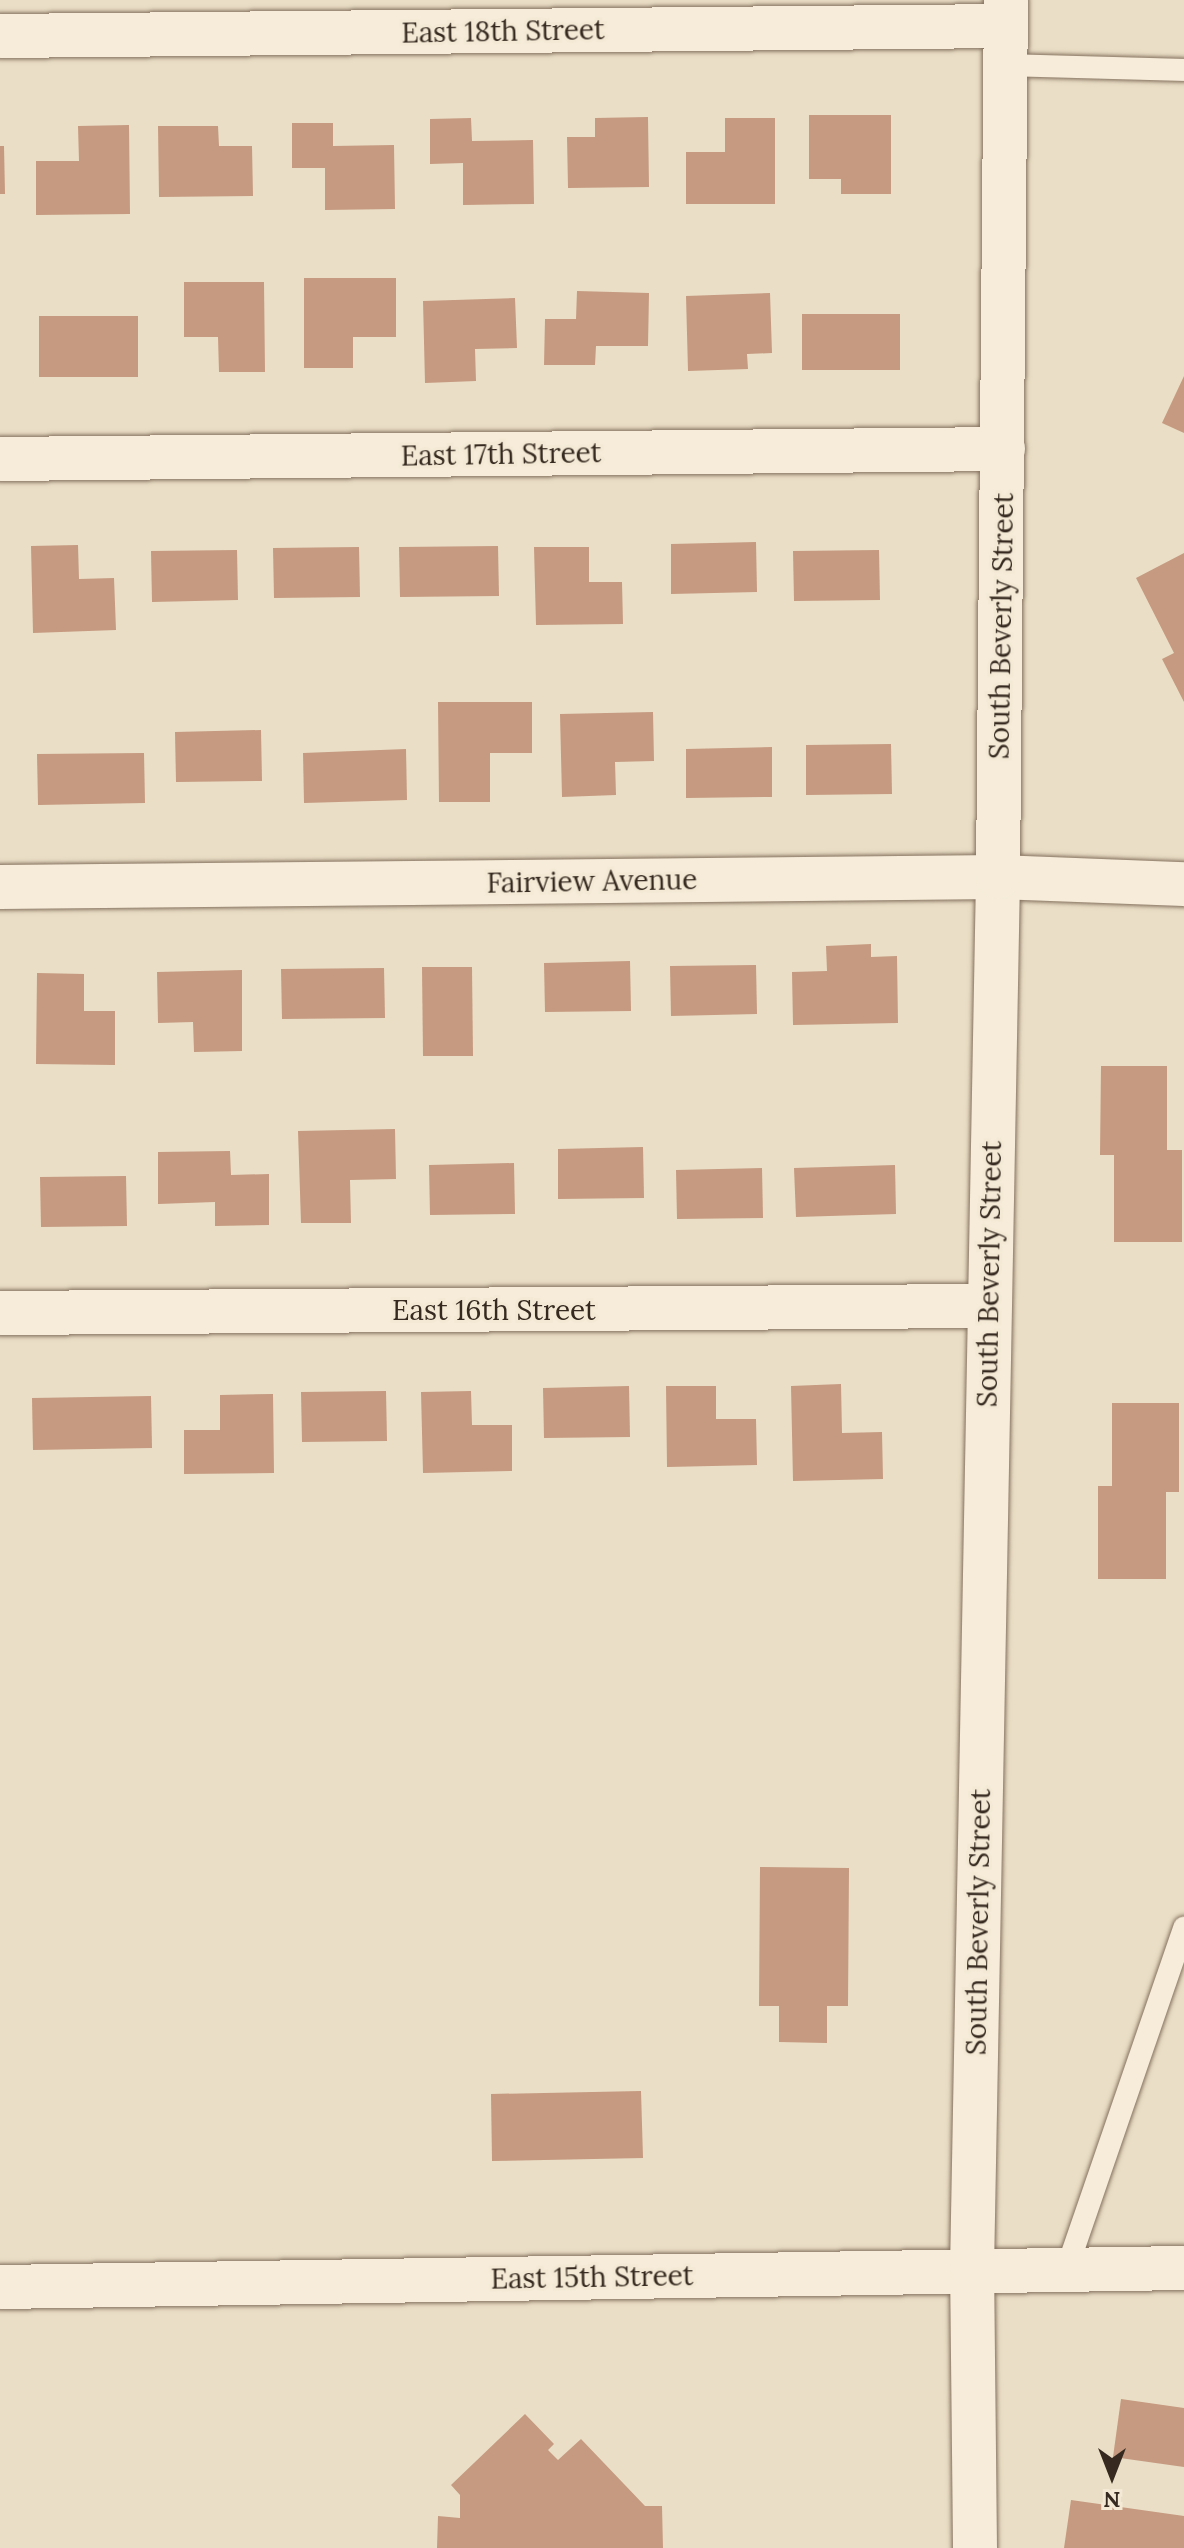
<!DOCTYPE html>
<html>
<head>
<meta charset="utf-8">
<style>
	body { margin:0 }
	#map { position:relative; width:1184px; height:2548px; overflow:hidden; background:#eadec6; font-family:Lora,serif }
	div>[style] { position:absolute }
	.building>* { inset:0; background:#c59a80 }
	.roads { filter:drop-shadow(0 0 2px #84715e) drop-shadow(0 0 2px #84715e) }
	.lane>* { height:22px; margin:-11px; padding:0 11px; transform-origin:11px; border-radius:11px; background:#f6ecd9 }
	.street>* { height:44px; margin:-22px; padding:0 22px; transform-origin:22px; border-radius:22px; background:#f6ecd9 }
	.secondary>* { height:44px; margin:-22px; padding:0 22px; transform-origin:22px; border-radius:22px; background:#f6ecd9 }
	span { translate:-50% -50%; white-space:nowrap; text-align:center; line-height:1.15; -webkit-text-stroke:6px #f3e9d5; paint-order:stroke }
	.street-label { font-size:28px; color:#362a20 }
	.north { position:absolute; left:1072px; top:2436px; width:80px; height:80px; -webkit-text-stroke:6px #f3e9d5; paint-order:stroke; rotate:180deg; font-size:22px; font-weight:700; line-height:32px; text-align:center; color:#362a20 }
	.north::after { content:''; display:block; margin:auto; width:28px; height:36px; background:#362a20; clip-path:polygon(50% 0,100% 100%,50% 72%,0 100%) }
</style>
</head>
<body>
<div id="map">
	<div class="building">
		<i style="clip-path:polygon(809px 115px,891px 115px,891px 194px,841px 194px,841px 179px,809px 179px)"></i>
		<i style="clip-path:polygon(648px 117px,649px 187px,568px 188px,567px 137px,595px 137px,595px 118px)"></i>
		<i style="clip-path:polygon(471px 118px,472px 141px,533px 140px,534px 204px,463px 205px,463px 163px,430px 164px,430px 119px)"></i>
		<i style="clip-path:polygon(725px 118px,775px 118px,775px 204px,686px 204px,686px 152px,725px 152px)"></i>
		<i style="clip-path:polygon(292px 123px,333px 123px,333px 146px,394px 145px,395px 209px,325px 210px,325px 168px,292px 168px)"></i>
		<i style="clip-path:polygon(129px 125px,130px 214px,36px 215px,36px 161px,79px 161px,78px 126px)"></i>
		<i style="clip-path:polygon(158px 126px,218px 126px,219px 146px,252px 146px,253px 196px,159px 197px)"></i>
		<i style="clip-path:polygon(0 146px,4px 146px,5px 194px,0 194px)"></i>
		<i style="clip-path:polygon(304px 278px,396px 278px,396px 337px,353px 337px,353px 368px,304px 368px)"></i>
		<i style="clip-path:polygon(184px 282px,264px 282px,265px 372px,219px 372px,218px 337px,184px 337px)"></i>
		<i style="clip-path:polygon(577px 291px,649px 293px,648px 346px,596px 346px,595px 365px,544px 365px,545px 319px,576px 319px)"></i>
		<i style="clip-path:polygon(770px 293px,772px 353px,747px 354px,748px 369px,688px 371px,686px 296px)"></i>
		<i style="clip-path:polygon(515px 298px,517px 348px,475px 349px,476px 381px,425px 383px,423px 301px)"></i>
		<i style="clip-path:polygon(802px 314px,900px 314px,900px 370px,802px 370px)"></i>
		<i style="clip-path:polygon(39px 316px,138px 316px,138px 377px,39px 377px)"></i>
		<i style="clip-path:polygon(1184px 376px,1184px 433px,1162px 423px)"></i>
		<i style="clip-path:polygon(756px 542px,757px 592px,671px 594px,671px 544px)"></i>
		<i style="clip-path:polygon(78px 545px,79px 579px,114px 578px,116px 630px,33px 633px,31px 546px)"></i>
		<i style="clip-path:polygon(498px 546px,499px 596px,400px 597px,399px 547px)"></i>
		<i style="clip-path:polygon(359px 547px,360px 597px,274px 598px,273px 548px)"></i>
		<i style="clip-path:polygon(534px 547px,589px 547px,589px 582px,622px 582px,623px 624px,536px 625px)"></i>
		<i style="clip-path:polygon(237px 550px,238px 600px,152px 602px,151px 551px)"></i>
		<i style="clip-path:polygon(879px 550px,880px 600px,794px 601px,793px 551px)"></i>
		<i style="clip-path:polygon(1184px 553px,1184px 702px,1162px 659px,1174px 653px,1136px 578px)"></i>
		<i style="clip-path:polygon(438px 702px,532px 702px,532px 753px,490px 753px,490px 802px,439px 802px)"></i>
		<i style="clip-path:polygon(653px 712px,654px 761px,615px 762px,616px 795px,562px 797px,560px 714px)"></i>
		<i style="clip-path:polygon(261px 730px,262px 781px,176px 782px,175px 732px)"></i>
		<i style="clip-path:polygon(891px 744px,892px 794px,806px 795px,806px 745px)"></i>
		<i style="clip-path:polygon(772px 747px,772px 797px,686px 798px,686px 749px)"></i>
		<i style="clip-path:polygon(406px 749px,407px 800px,304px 803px,303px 753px)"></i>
		<i style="clip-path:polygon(144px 753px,145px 803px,38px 805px,37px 754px)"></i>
		<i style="clip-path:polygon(871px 944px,871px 957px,897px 956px,898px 1023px,793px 1025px,792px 972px,827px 971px,826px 946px)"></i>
		<i style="clip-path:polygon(630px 961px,631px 1011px,545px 1012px,544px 963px)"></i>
		<i style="clip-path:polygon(756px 965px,757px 1014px,671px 1016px,670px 966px)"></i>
		<i style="clip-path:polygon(422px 967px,472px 967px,473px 1056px,423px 1056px)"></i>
		<i style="clip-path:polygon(384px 968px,385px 1018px,282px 1019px,281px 969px)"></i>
		<i style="clip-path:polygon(242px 970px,242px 1051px,194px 1052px,193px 1022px,158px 1023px,157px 972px)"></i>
		<i style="clip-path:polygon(37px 973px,84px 974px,84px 1011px,115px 1011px,115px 1065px,36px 1064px)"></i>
		<i style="clip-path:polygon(1101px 1066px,1167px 1066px,1167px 1150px,1182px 1150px,1182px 1242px,1114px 1242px,1114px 1155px,1100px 1155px)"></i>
		<i style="clip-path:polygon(395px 1129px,396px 1179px,350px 1180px,351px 1223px,301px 1223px,298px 1131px)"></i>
		<i style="clip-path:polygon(643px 1147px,644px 1198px,558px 1199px,558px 1149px)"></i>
		<i style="clip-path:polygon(230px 1151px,231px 1175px,269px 1174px,269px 1225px,215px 1226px,215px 1202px,158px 1204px,158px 1152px)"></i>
		<i style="clip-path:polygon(514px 1163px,515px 1214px,430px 1215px,429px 1165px)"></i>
		<i style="clip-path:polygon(895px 1165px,896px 1214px,796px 1217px,794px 1168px)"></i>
		<i style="clip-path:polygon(762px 1168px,763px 1218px,677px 1219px,676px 1170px)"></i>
		<i style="clip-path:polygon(126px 1176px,127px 1226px,41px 1227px,40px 1177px)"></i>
		<i style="clip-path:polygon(841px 1384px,842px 1433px,882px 1432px,883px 1479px,793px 1481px,791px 1386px)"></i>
		<i style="clip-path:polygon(629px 1386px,630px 1437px,544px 1438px,543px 1388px)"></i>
		<i style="clip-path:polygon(666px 1386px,716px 1386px,716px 1419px,756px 1419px,757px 1465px,667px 1467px)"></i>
		<i style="clip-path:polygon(386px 1391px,387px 1441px,302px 1442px,301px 1392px)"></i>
		<i style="clip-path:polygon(471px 1391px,472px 1425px,512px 1425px,512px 1471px,423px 1473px,421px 1392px)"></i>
		<i style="clip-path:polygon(273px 1394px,274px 1473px,184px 1474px,184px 1430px,220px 1430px,220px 1395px)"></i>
		<i style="clip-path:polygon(151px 1396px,152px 1448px,33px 1450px,32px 1398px)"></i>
		<i style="clip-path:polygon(1112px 1403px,1179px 1403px,1179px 1492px,1166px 1492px,1166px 1579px,1098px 1579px,1098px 1486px,1112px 1486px)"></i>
		<i style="clip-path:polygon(760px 1867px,849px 1868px,848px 2006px,827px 2006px,827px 2043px,779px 2042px,779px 2006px,759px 2006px)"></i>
		<i style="clip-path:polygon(641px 2091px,643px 2158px,492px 2161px,491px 2094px)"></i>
		<i style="clip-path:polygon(1121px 2399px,1184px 2408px,1184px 2467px,1113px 2457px)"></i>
		<i style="clip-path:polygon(525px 2414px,554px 2444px,548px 2450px,558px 2460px,581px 2439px,645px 2506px,662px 2506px,663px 2548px,437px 2548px,438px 2516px,460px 2518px,460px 2495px,451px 2485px)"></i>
		<i style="clip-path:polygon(1071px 2500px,1184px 2516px,1184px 2548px,1064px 2548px)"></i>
	</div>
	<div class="roads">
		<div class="lane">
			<i style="left:1006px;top:65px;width:178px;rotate:1.6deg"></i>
			<i style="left:1067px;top:2268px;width:360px;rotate:-71deg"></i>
		</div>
		<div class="street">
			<i style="left:0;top:36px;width:1006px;rotate:-0.57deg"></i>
			<i style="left:0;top:459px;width:1003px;rotate:-0.57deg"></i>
			<i style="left:0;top:887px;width:998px;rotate:-0.57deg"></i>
			<i style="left:998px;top:877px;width:186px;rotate:2.2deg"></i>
			<i style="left:0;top:1313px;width:988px;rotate:-0.41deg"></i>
		</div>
		<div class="secondary">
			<i style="left:0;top:2287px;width:1184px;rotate:-0.92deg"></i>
			<i style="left:975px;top:2548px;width:278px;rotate:-90.6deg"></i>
			<i style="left:972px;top:2270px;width:1393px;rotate:-88.93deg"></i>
			<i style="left:998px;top:877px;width:877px;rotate:-89.48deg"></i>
		</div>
	</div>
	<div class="street-label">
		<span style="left:503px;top:31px;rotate:-1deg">East 18th Street</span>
		<span style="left:501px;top:454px;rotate:-1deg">East 17th Street</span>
		<span style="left:1001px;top:626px;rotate:-89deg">South Beverly Street</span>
		<span style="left:592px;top:881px;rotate:-1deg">Fairview Avenue</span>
		<span style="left:989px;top:1274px;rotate:-89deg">South Beverly Street</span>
		<span style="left:494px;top:1310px">East 16th Street</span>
		<span style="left:978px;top:1922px;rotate:-89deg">South Beverly Street</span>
		<span style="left:592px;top:2277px;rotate:-1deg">East 15th Street</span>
	</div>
	<div class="north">N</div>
</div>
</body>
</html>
